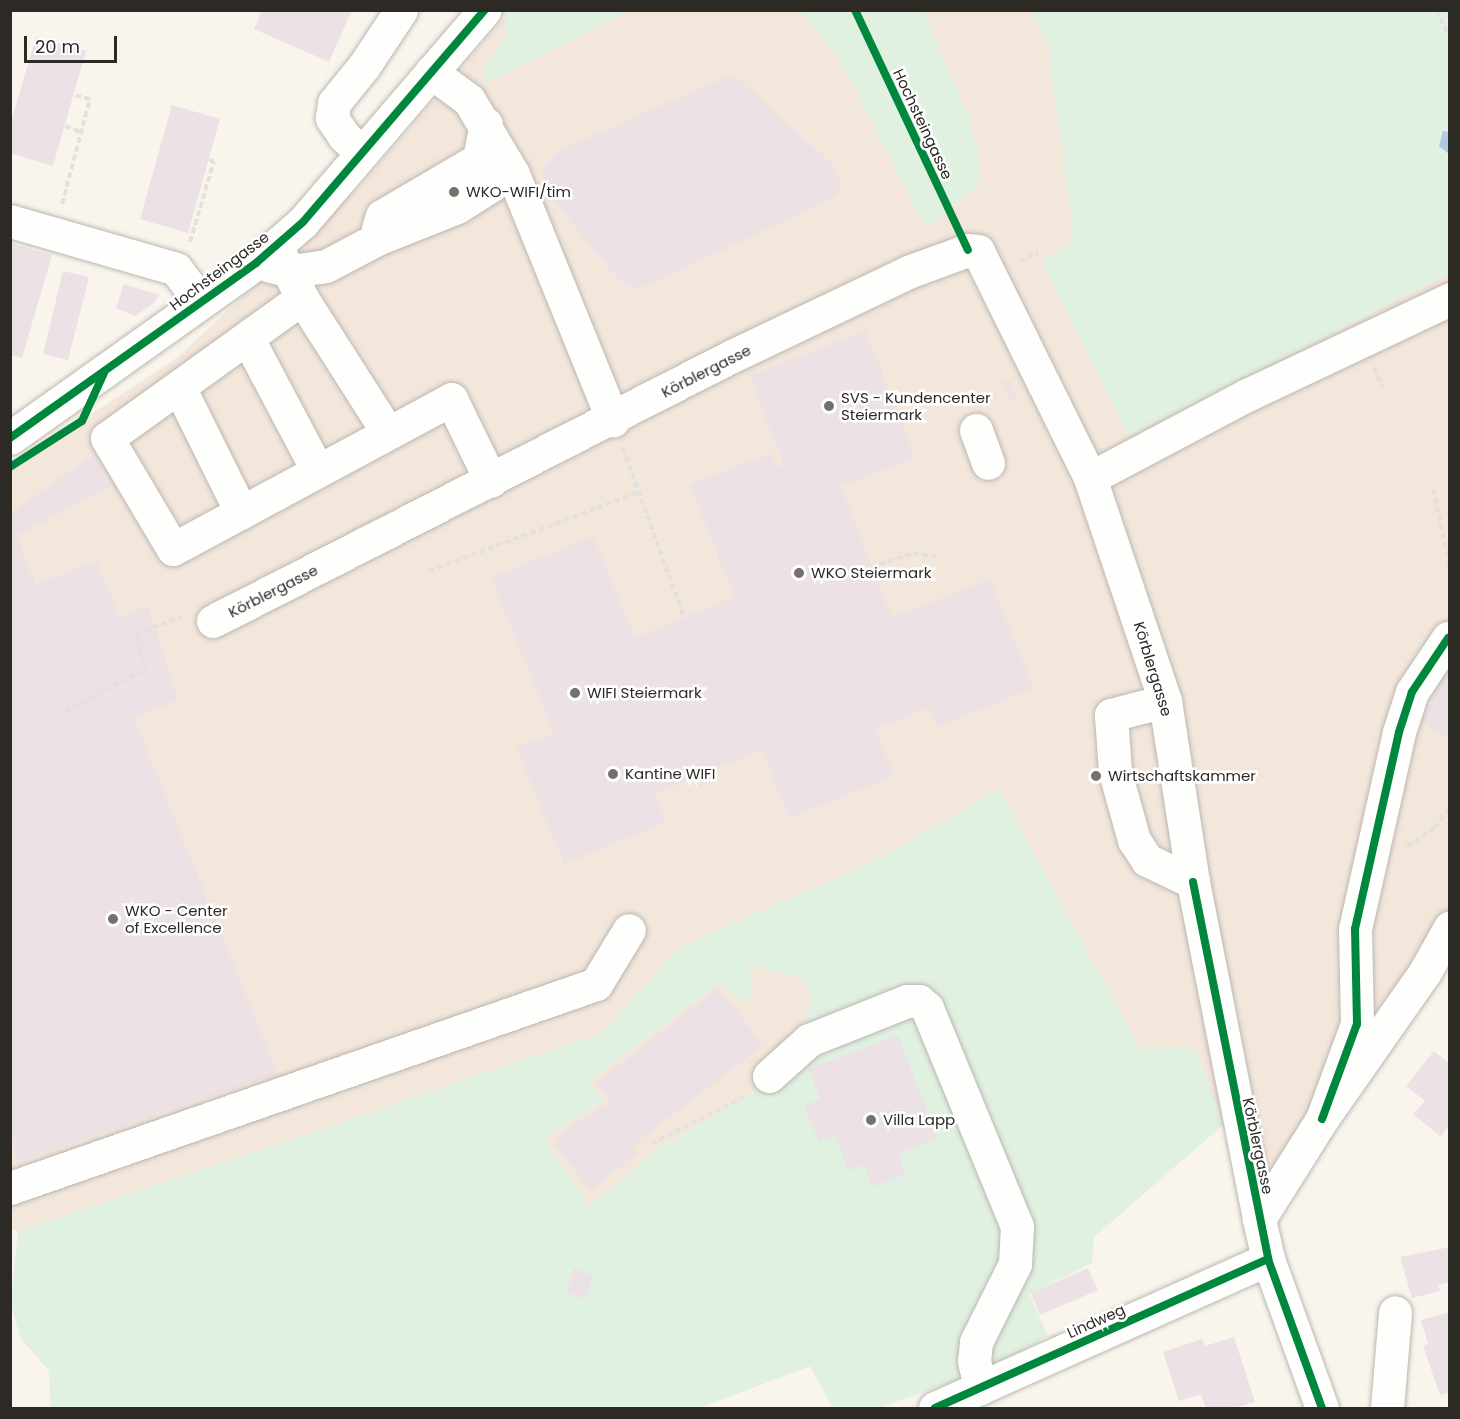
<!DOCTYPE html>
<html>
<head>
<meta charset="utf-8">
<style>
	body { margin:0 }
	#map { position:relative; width:1460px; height:1419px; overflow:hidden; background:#f9f5ed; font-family:Poppins,sans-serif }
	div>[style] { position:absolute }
	.education>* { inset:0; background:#f3e6db }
	.green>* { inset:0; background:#e0f1e1 }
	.water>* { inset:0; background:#b1cae5 }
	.building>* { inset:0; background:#ece1e4 }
	.path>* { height:4px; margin-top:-2px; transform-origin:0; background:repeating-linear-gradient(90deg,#e2e1de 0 6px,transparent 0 9px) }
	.roads { filter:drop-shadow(0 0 2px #bbb7b2) drop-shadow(0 0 2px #bbb7b2) }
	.minor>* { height:33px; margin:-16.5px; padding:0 16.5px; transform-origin:16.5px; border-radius:16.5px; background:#fefefc }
	.cycleway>* { height:8px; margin:-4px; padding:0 4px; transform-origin:4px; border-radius:4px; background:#00873e }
	.dots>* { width:16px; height:16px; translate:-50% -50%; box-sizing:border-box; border:3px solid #fff; border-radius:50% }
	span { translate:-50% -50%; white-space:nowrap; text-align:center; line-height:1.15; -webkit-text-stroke:5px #fff; paint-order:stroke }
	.street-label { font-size:15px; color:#2d2a25 }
	.poi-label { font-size:15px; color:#2d2a25 }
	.left { translate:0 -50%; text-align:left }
	.frame { position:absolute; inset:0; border:12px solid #2d2a25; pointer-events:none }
	.scale { position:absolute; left:24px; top:36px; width:93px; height:27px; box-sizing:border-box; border:3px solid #2d2a25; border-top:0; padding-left:8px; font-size:18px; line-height:21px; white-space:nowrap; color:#2d2a25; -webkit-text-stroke:4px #fff; paint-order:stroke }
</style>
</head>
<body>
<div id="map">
	<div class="education">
		<i style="clip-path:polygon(510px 11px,1449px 11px,1449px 927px,1259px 1219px,1247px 1163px,1222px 1125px,1094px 1237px,1092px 1263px,1029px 1294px,1048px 1336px,878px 1408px,833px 1408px,810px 1366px,699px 1408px,51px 1408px,49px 1371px,20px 1337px,11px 1303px,18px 1232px,10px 1227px,11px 466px,177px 358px,360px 186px)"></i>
	</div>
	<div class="green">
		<i style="clip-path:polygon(499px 11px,629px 11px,484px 85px,486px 65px,506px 39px,505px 16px)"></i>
		<i style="clip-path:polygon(799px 11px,923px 11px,968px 115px,980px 159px,978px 184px,926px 229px,840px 58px)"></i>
		<i style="clip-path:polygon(1032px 11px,1449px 11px,1449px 274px,1129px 436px,1041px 259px,1069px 247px,1073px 231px,1047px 40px)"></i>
		<i style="clip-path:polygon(evenodd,999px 788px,1140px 1049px,1195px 1047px,1223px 1125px,1094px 1237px,1092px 1263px,1029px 1294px,1048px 1336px,985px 1370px,878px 1408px,833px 1408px,810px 1366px,699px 1408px,51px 1408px,49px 1371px,20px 1337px,11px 1303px,18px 1232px,600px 1034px,680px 947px,881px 858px,999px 788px,751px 965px,802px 979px,812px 996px,791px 1071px,659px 1148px,590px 1206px,544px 1139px,602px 1102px,589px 1081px,721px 982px,736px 1000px,745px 1000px,754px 992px,749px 972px,751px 965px)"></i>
	</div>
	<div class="water">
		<i style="clip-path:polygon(1443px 131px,1449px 132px,1449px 154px,1439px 146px)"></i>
	</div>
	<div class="building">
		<i style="clip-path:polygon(262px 10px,352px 10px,329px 62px,254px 29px)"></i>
		<i style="clip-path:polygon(36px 37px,86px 51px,53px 166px,10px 153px,10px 125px)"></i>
		<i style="clip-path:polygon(727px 77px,741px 81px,833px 165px,840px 180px,838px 195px,649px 285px,633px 288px,619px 280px,543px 188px,543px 168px,558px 151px)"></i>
		<i style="clip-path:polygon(172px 105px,220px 119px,188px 233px,140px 219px)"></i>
		<i style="clip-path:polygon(10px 243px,52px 255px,22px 358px,10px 355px)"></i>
		<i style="clip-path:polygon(63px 271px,89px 277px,68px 360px,43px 354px)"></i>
		<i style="clip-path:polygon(124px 284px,159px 295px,154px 303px,135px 316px,116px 308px)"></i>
		<i style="clip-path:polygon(866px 331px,915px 458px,841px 486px,892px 618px,990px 579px,1034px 688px,937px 727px,929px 708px,875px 729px,894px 776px,789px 818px,762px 750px,654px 794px,666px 822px,564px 864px,517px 748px,554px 733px,491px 578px,593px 536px,635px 638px,734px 597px,690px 484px,771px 453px,777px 467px,784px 465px,750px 376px)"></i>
		<i style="clip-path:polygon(1010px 380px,1018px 399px,1010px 402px,1003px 383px)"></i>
		<i style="clip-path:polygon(95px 454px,109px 488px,17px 535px,35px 585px,97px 561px,119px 617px,148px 606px,178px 699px,134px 718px,278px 1074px,18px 1161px,10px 1127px,10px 513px)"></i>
		<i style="clip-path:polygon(1446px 667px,1450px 670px,1450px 739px,1420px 722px,1435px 698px,1429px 695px)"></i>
		<i style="clip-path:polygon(718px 988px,763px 1045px,631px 1147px,637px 1154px,590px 1190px,555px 1144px,563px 1131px,611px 1102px,596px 1083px)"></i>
		<i style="clip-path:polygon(898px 1035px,938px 1138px,898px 1154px,906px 1174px,872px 1187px,864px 1165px,848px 1171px,835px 1136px,819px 1142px,804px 1105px,820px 1099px,808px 1069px)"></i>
		<i style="clip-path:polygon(1434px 1051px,1450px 1064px,1450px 1124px,1441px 1137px,1413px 1114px,1425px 1101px,1406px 1086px)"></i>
		<i style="clip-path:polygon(1450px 1247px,1450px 1282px,1438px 1285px,1440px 1291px,1412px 1298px,1400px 1257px)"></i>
		<i style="clip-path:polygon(574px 1268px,594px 1276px,585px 1299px,566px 1293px)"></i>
		<i style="clip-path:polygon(1088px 1268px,1098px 1290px,1040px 1315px,1031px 1293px)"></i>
		<i style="clip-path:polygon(1450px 1312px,1450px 1392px,1440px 1395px,1423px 1346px,1428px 1344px,1421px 1320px)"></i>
		<i style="clip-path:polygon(1234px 1337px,1255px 1402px,1233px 1408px,1206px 1408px,1201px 1394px,1179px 1401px,1163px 1352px,1202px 1339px,1205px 1346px)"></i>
	</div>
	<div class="path">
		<i style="left:1436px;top:10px;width:30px;rotate:63deg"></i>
		<i style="left:65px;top:126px;width:17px;rotate:21deg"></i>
		<i style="left:62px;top:204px;width:109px;rotate:-75.1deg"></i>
		<i style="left:90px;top:99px;width:16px;rotate:-166deg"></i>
		<i style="left:190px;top:242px;width:84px;rotate:-73.5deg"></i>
		<i style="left:214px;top:161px;width:5px;rotate:-169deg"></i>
		<i style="left:1019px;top:261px;width:21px;rotate:-23deg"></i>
		<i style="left:1374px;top:368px;width:21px;rotate:67deg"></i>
		<i style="left:623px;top:448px;width:180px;rotate:70.2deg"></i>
		<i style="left:1433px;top:489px;width:79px;rotate:77.6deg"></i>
		<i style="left:871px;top:567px;width:44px;rotate:-18.4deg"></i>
		<i style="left:913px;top:553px;width:27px;rotate:8deg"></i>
		<i style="left:429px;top:571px;width:224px;rotate:-20.6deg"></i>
		<i style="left:66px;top:711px;width:90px;rotate:-27.7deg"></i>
		<i style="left:146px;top:669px;width:36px;rotate:-106deg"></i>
		<i style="left:136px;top:634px;width:48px;rotate:-20.7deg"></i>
		<i style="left:1407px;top:846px;width:33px;rotate:-33deg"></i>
		<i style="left:1435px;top:828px;width:26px;rotate:-54deg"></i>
		<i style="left:651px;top:1144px;width:106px;rotate:-27.1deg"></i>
	</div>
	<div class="roads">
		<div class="minor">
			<i style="left:431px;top:72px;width:47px;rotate:36.4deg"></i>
			<i style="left:469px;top:100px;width:86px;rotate:59.3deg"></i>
			<i style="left:513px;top:174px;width:266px;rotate:67.9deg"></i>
			<i style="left:362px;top:153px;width:25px;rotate:-137deg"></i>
			<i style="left:344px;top:136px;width:22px;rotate:-124deg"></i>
			<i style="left:332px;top:118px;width:15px;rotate:-82deg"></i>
			<i style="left:334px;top:103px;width:48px;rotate:-51deg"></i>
			<i style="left:364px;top:66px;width:67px;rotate:-56.5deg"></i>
			<i style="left:10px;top:221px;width:173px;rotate:16.1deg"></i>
			<i style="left:176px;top:269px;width:41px;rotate:52.9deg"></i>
			<i style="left:378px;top:228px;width:13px;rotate:-72deg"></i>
			<i style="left:382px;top:216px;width:113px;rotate:-30.4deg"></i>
			<i style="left:479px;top:159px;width:36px;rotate:-79deg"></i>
			<i style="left:276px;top:246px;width:58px;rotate:63.4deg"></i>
			<i style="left:302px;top:298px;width:240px;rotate:144.3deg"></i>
			<i style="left:107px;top:438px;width:129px;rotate:59.3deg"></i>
			<i style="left:173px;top:549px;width:316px;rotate:-28.3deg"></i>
			<i style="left:451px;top:399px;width:91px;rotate:64deg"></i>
			<i style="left:270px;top:266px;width:22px;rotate:13deg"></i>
			<i style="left:291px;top:271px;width:35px;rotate:-8deg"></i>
			<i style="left:326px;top:266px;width:58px;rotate:-27.9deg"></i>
			<i style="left:377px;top:239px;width:86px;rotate:-21.8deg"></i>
			<i style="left:457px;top:207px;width:41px;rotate:-32.2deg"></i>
			<i style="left:492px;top:185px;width:19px;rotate:-69deg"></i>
			<i style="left:499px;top:167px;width:17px;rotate:-93deg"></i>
			<i style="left:302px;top:298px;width:160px;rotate:57.5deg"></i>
			<i style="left:248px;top:339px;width:149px;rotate:62.1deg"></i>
			<i style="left:179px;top:387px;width:140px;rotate:63.6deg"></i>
			<i style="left:976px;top:430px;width:35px;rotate:70deg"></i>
			<i style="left:10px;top:438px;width:302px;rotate:-35.4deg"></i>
			<i style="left:256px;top:263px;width:62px;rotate:-41.1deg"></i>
			<i style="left:303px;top:222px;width:279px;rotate:-49.4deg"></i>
			<i style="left:1090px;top:478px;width:178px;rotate:-27.9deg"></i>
			<i style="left:1247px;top:395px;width:225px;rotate:-25.3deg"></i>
			<i style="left:213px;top:621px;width:578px;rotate:-27.05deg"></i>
			<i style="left:728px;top:358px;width:199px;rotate:-25.5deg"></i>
			<i style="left:908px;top:272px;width:64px;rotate:-20.1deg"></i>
			<i style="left:968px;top:250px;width:10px;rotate:6deg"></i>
			<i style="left:978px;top:251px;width:253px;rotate:63.7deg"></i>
			<i style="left:1090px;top:478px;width:235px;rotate:71.4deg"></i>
			<i style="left:1165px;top:701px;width:183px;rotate:81.2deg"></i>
			<i style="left:1193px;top:882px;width:343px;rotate:78.9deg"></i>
			<i style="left:1259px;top:1219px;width:41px;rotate:77.3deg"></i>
			<i style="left:1268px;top:1259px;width:158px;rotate:70.1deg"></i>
			<i style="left:1165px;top:701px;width:56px;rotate:165.5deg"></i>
			<i style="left:1111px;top:715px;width:57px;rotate:86deg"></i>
			<i style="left:1115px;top:772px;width:71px;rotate:74.4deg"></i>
			<i style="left:1134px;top:840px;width:24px;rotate:57deg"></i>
			<i style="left:1147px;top:860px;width:51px;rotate:25.6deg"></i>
			<i style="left:769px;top:1076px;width:54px;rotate:-42deg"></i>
			<i style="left:809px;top:1040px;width:105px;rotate:-21.7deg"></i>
			<i style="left:907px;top:1001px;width:12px"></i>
			<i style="left:919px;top:1001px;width:11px;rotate:41deg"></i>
			<i style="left:927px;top:1008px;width:236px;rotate:67.6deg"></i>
			<i style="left:1017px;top:1226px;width:38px;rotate:93deg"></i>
			<i style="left:1015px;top:1264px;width:87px;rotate:116.6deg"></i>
			<i style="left:976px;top:1342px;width:19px;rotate:96deg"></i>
			<i style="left:974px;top:1361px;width:28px;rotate:77deg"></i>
			<i style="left:1322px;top:1119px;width:101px;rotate:-69.8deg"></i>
			<i style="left:1357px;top:1024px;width:95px;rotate:-91.2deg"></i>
			<i style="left:1355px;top:929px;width:202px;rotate:-77.4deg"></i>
			<i style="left:1399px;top:732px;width:42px;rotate:-72deg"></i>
			<i style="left:1412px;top:692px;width:65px;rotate:-56.3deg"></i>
			<i style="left:10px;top:1188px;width:620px;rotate:-19.19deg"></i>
			<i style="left:596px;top:984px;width:63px;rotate:-58.6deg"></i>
			<i style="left:1259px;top:1219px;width:118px;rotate:-57.8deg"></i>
			<i style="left:1322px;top:1119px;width:179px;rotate:-55deg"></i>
			<i style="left:1425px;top:972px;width:51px;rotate:-60.9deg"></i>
			<i style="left:935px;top:1408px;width:365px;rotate:-24.1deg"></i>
			<i style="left:1387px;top:1408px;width:96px;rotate:-85.2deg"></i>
		</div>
	</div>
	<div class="cycleway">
		<i style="left:855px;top:10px;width:265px;rotate:64.8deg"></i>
		<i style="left:10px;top:438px;width:302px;rotate:-35.4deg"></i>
		<i style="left:256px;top:263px;width:62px;rotate:-41.1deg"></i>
		<i style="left:303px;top:222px;width:279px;rotate:-49.4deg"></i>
		<i style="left:10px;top:467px;width:85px;rotate:-32.6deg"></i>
		<i style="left:82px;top:421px;width:53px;rotate:-65.4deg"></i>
		<i style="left:1193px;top:882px;width:384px;rotate:78.7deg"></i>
		<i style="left:1268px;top:1259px;width:158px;rotate:70.1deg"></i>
		<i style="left:1322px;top:1119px;width:101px;rotate:-69.8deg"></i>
		<i style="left:1357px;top:1024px;width:95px;rotate:-91.2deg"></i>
		<i style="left:1355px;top:929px;width:202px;rotate:-77.4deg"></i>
		<i style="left:1399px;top:732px;width:42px;rotate:-72deg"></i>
		<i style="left:1412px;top:692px;width:65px;rotate:-56.3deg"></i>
		<i style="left:935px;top:1408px;width:365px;rotate:-24.1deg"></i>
	</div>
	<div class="dots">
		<i style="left:454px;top:192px;background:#74716b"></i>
		<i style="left:829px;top:406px;background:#74716b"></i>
		<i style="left:799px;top:573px;background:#74716b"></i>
		<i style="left:575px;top:693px;background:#74716b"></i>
		<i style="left:613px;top:774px;background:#74716b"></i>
		<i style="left:1096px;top:776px;background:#74716b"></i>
		<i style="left:113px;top:919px;background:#74716b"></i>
		<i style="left:871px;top:1120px;background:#74716b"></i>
	</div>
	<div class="street-label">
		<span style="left:923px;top:124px;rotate:65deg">Hochsteingasse</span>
		<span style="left:219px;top:271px;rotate:-37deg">Hochsteingasse</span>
		<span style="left:706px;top:371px;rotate:-27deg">Körblergasse</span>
		<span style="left:273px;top:591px;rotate:-27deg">Körblergasse</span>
		<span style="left:1153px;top:669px;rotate:73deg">Körblergasse</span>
		<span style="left:1258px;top:1146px;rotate:78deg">Körblergasse</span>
		<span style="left:1096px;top:1321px;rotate:-24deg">Lindweg</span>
	</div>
	<div class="poi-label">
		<span class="left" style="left:466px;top:192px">WKO-WIFI/tim</span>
		<span class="left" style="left:841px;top:406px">SVS - Kundencenter<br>Steiermark</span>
		<span class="left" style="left:811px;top:573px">WKO Steiermark</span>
		<span class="left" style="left:587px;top:693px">WIFI Steiermark</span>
		<span class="left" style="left:625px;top:774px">Kantine WIFI</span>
		<span class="left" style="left:1108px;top:776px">Wirtschaftskammer</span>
		<span class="left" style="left:125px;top:919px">WKO - Center<br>of Excellence</span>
		<span class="left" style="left:883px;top:1120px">Villa Lapp</span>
	</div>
	<div class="frame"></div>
	<div class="scale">20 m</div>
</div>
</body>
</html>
